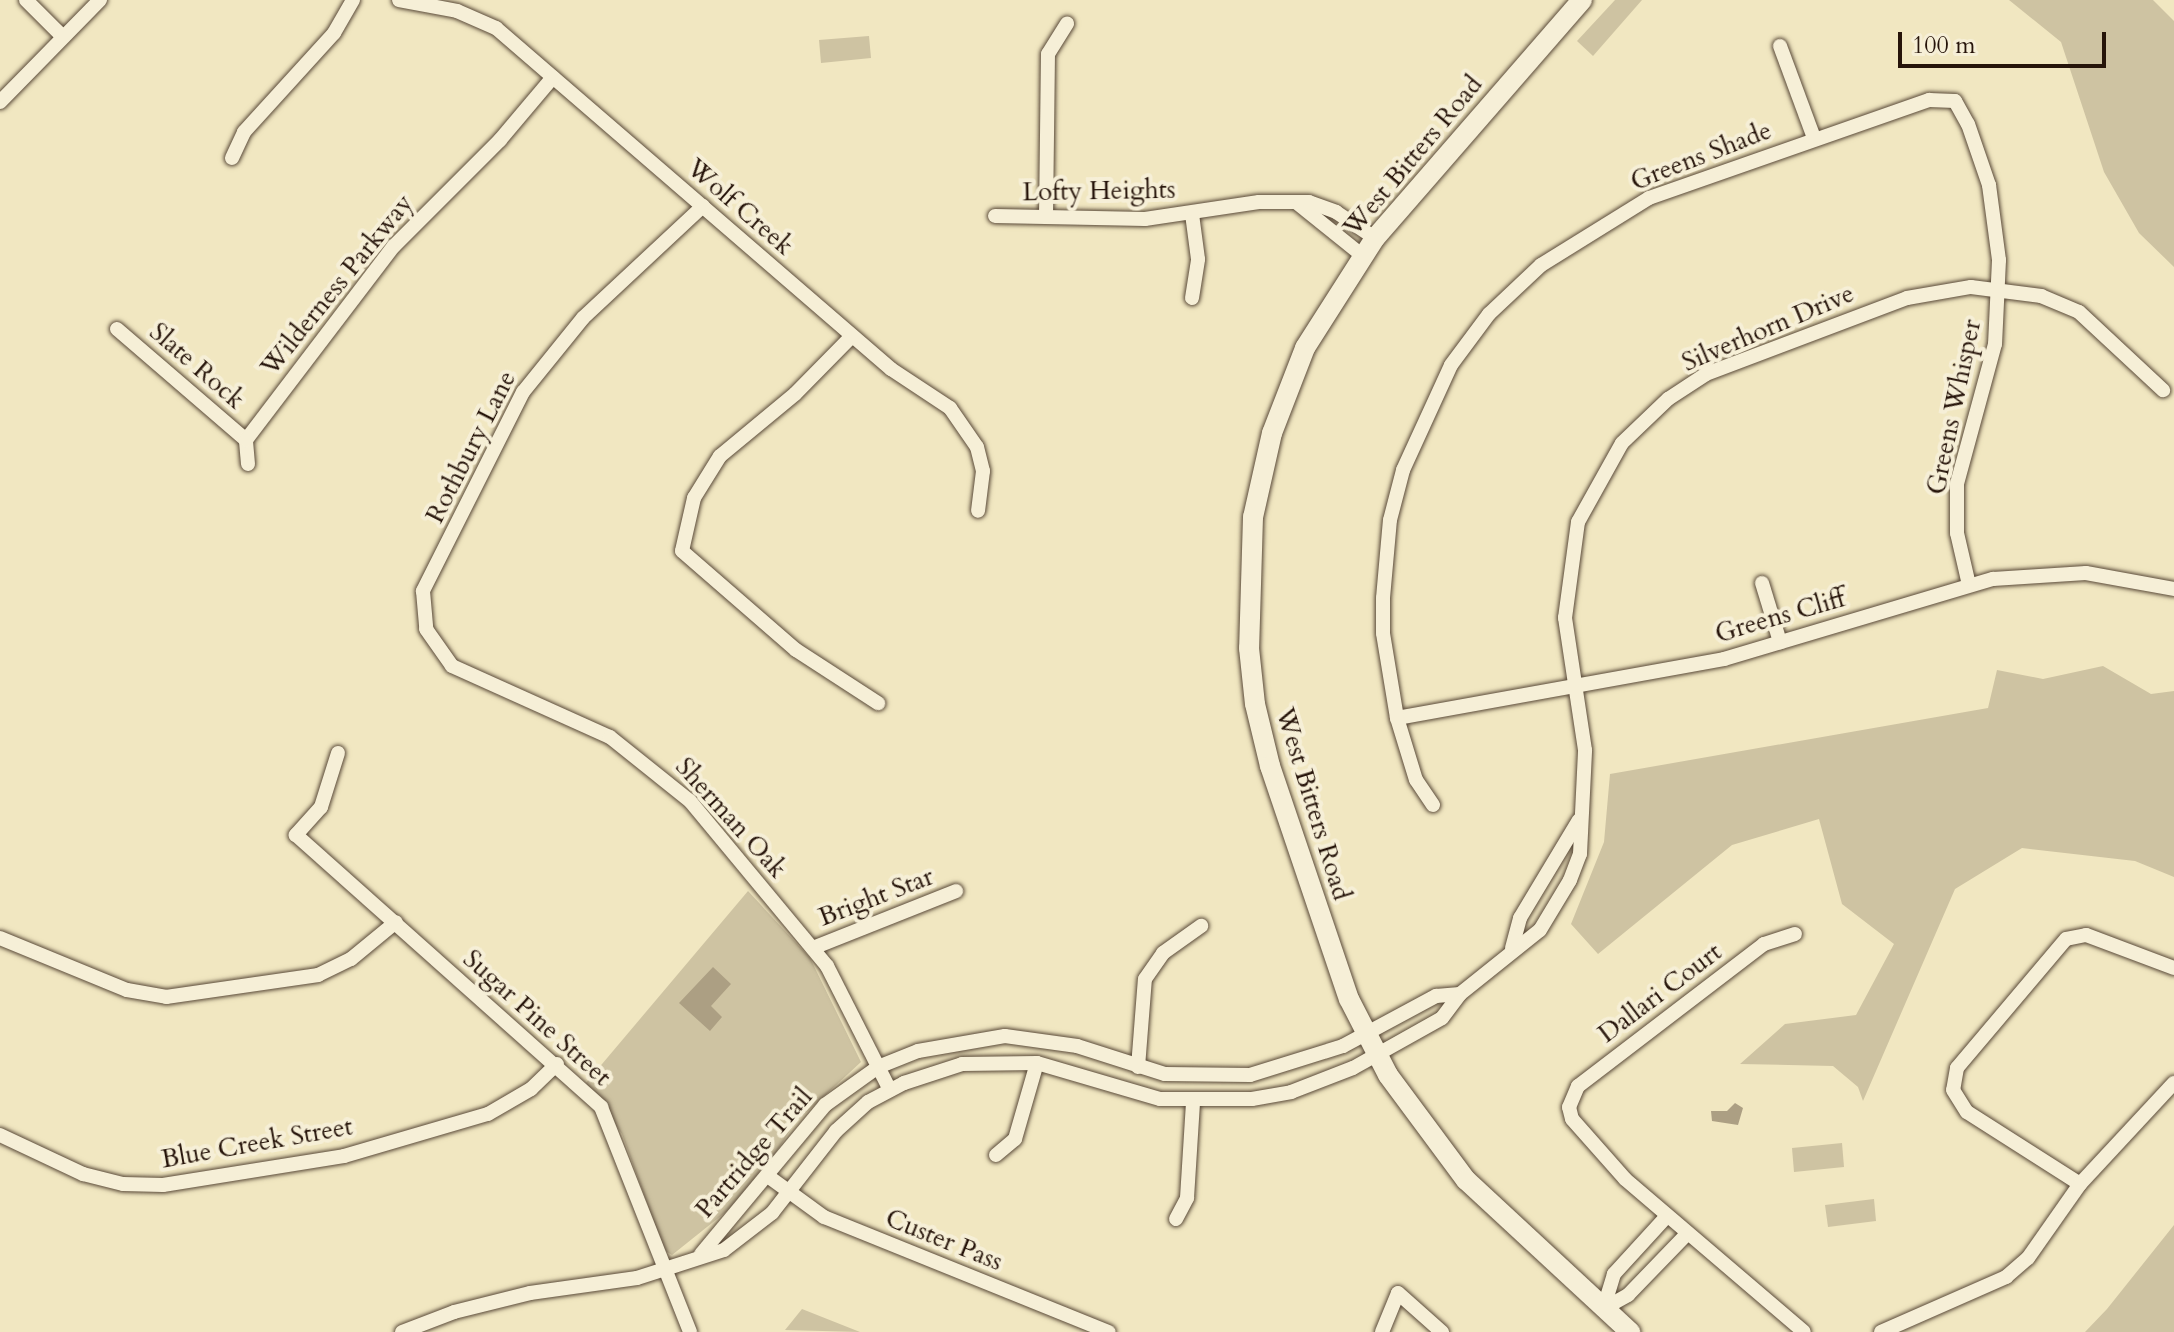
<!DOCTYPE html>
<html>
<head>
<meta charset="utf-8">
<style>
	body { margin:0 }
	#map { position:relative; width:2174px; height:1332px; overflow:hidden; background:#f1e7c1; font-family:Cardo,serif }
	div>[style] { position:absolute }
	.green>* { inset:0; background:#cec3a2 }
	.water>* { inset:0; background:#ac9f83 }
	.roads { filter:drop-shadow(0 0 2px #594938) drop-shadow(0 0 2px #594938) }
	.minor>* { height:14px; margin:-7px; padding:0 7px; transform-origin:7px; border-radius:7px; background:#f6efd7 }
	.secondary>* { height:20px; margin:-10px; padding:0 10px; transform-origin:10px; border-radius:10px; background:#f6efd7 }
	span { translate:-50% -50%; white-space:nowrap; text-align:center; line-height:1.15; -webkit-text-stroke:8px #f6efd7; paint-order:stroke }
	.street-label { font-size:26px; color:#26140a }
	.scale { position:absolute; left:1898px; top:32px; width:208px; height:36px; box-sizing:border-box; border:4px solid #26140a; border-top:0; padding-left:10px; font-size:24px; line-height:28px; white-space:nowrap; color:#26140a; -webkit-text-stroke:6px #f6efd7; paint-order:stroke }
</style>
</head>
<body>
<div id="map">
	<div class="green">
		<i style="clip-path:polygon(1615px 0,1642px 0,1593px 56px,1577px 41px)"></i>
		<i style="clip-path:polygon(2009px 0,2153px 0,2174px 21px,2174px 267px,2139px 233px,2104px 172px,2061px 42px)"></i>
		<i style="clip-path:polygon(869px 36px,871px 58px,821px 63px,819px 40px)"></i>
		<i style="clip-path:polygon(2103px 666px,2151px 694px,2174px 691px,2174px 877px,2135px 861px,2022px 848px,1955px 889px,1863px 1101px,1858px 1087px,1833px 1066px,1740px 1064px,1785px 1024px,1856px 1015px,1894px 944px,1842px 904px,1819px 819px,1732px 845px,1598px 954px,1571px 924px,1604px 842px,1610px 774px,1988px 708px,1997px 670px,2043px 679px)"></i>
		<i style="clip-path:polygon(748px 891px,810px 958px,861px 1062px,795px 1123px,760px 1177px,732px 1207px,672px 1255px,664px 1250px,622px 1134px,586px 1083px)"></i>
		<i style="clip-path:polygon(1842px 1143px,1844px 1167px,1794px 1172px,1792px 1148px)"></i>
		<i style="clip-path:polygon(1874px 1199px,1876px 1221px,1828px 1227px,1825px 1205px)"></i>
		<i style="clip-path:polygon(2174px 1225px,2174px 1332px,2085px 1332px,2107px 1309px)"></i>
		<i style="clip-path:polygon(802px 1309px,860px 1332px,785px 1330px)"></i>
	</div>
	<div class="water">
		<i style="clip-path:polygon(713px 967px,731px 984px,711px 1006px,722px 1017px,710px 1031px,679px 1003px)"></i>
		<i style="clip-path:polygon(1735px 1103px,1743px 1108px,1738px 1125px,1712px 1121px,1711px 1111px,1727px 1111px)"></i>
	</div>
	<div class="roads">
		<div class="minor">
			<i style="left:26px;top:0;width:51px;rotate:45deg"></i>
			<i style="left:399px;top:0;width:59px;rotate:10.7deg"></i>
			<i style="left:457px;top:11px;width:43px;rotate:23.6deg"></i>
			<i style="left:496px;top:28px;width:522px;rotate:40.8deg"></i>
			<i style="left:891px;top:369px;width:71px;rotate:33.5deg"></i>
			<i style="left:950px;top:408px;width:47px;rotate:55.3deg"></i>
			<i style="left:977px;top:447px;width:25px;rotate:76deg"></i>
			<i style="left:983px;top:471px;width:40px;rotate:97.1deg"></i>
			<i style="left:1780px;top:46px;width:98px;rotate:69.7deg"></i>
			<i style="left:0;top:102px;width:143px;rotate:-45.6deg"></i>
			<i style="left:232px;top:158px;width:29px;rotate:-65deg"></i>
			<i style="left:244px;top:132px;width:134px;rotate:-47.7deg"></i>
			<i style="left:334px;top:33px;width:38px;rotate:-60deg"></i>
			<i style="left:1297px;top:203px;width:85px;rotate:38.8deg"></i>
			<i style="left:703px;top:206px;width:164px;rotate:137deg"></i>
			<i style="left:583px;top:318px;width:95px;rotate:129deg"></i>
			<i style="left:523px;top:392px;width:223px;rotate:116.7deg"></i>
			<i style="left:423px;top:591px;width:38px;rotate:85deg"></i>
			<i style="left:426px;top:629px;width:45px;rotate:54.9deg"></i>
			<i style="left:452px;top:666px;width:173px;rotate:24.2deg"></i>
			<i style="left:610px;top:737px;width:102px;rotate:38.7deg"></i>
			<i style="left:690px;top:801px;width:214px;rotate:50.3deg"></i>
			<i style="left:827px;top:966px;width:139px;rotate:63.1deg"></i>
			<i style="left:995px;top:216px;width:150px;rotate:1.1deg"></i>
			<i style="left:1145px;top:219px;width:115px;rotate:-8.5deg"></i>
			<i style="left:1259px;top:202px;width:50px"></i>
			<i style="left:1309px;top:202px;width:29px;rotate:20deg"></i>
			<i style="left:1336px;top:212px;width:47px;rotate:33.7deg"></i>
			<i style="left:1046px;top:217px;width:163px;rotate:-89.3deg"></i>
			<i style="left:1048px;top:54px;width:36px;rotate:-58deg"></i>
			<i style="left:1192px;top:298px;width:39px;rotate:-81deg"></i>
			<i style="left:1198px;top:259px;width:45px;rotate:-97.6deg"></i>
			<i style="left:117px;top:329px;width:170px;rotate:40.7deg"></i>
			<i style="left:852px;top:336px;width:81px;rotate:134.5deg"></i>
			<i style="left:795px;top:394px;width:97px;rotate:140.4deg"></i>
			<i style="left:720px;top:456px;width:49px;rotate:121.8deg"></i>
			<i style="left:694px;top:498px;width:54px;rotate:102.8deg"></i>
			<i style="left:682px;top:551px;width:151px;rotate:41deg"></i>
			<i style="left:796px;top:650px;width:98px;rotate:32.9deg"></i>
			<i style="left:248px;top:464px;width:24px;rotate:-95deg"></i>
			<i style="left:246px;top:440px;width:244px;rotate:-52.7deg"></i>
			<i style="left:394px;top:246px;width:150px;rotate:-45deg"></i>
			<i style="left:500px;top:140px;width:82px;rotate:-49.9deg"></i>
			<i style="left:1762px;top:583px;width:62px;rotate:73deg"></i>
			<i style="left:1397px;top:718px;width:332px;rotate:-10.2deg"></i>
			<i style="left:1724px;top:659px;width:281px;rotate:-16.6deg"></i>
			<i style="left:1993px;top:579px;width:93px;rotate:-3.7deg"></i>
			<i style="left:2086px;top:573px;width:89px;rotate:10.3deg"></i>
			<i style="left:338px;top:753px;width:57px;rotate:107.5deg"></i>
			<i style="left:321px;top:807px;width:38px;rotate:132deg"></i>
			<i style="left:296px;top:835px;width:409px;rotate:41.7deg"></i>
			<i style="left:601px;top:1107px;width:242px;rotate:68.4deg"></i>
			<i style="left:1433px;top:805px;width:30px;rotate:-124deg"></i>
			<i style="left:1416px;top:780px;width:65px;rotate:-107deg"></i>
			<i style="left:1397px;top:718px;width:86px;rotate:-99.4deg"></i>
			<i style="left:1383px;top:633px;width:35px;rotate:-90deg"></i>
			<i style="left:1383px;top:598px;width:78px;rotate:-84.9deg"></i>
			<i style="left:1390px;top:520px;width:52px;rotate:-75.4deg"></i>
			<i style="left:1403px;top:470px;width:115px;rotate:-65.4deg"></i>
			<i style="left:1451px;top:365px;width:64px;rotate:-53.3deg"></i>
			<i style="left:1489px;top:314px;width:71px;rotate:-43.3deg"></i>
			<i style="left:1541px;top:265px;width:127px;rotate:-31.8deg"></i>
			<i style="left:1649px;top:198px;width:297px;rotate:-19.3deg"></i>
			<i style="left:1929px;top:100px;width:26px;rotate:2deg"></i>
			<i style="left:1955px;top:101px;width:26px;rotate:61deg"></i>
			<i style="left:1968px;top:124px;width:65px;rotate:71deg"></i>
			<i style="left:1989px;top:185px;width:76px;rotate:82.4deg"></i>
			<i style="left:1999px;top:260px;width:84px;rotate:92.7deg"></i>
			<i style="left:1995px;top:344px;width:145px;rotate:105.2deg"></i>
			<i style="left:1957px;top:484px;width:49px;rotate:90deg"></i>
			<i style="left:1957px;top:533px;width:53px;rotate:77deg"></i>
			<i style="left:1795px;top:934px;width:33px;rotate:162deg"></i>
			<i style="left:1764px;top:944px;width:234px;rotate:142.6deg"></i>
			<i style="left:1578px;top:1086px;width:23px;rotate:113deg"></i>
			<i style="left:1569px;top:1107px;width:12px;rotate:76deg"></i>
			<i style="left:1572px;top:1119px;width:80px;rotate:48.5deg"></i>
			<i style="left:1625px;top:1179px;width:235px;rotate:40.5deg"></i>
			<i style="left:0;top:938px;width:137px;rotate:22.3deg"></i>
			<i style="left:127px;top:990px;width:40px;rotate:10deg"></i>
			<i style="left:166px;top:997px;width:154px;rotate:-8.2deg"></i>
			<i style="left:318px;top:975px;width:37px;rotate:-26deg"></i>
			<i style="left:351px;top:959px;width:58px;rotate:-39.4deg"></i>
			<i style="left:813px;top:948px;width:154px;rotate:-21.7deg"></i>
			<i style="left:1512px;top:948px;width:31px;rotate:-75deg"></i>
			<i style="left:1520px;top:918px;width:114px;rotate:-59deg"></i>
			<i style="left:2174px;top:968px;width:94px;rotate:-159.4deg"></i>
			<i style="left:2086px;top:935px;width:20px;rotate:169deg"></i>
			<i style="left:2066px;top:939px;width:169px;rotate:130.2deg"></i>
			<i style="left:1957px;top:1068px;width:22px;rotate:100deg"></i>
			<i style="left:1953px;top:1090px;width:26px;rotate:58deg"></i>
			<i style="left:1967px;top:1112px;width:134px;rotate:32.5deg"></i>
			<i style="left:2080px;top:1184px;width:138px;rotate:-47.1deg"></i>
			<i style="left:1138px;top:1067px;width:88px;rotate:-85.5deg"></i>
			<i style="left:1145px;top:979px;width:32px;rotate:-55deg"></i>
			<i style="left:1163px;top:953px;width:47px;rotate:-35.4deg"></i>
			<i style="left:0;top:1135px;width:92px;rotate:25.2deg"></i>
			<i style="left:83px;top:1174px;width:41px;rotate:14deg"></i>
			<i style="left:123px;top:1184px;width:40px;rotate:1.4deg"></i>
			<i style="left:163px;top:1185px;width:183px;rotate:-9.1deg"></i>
			<i style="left:344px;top:1156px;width:150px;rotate:-16.3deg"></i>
			<i style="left:488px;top:1114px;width:50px;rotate:-30.2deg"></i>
			<i style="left:531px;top:1089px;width:36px;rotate:-44deg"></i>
			<i style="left:996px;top:1155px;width:25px;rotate:-40deg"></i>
			<i style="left:1015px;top:1139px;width:79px;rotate:-73.9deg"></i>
			<i style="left:769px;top:1177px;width:68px;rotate:36deg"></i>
			<i style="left:824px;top:1217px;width:307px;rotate:22deg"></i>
			<i style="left:1667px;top:1216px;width:79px;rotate:132.4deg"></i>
			<i style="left:1614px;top:1274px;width:37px;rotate:107deg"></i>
			<i style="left:1603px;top:1309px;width:29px;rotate:-29deg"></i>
			<i style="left:1628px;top:1295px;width:85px;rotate:-46deg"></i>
			<i style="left:1176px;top:1219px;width:24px;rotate:-62deg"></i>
			<i style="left:1187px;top:1198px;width:95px;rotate:-86.4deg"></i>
			<i style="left:701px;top:1254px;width:194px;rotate:-50.2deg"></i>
			<i style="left:825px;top:1105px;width:65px;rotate:-35.6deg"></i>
			<i style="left:878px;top:1067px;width:43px;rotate:-21.8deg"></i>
			<i style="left:918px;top:1051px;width:88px;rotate:-9.8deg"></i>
			<i style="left:1005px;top:1036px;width:73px;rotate:7.9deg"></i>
			<i style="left:1077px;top:1046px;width:92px;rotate:17.7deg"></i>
			<i style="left:1165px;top:1074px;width:85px;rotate:0.7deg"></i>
			<i style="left:1250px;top:1075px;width:97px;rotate:-17.3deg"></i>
			<i style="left:1343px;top:1046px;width:106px;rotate:-28.3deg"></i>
			<i style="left:1436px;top:996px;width:24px;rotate:-5deg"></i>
			<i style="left:402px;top:1332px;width:56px;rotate:-21deg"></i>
			<i style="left:454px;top:1312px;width:78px;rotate:-14deg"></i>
			<i style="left:530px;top:1293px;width:108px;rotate:-8deg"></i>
			<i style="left:637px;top:1278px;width:91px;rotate:-17.8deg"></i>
			<i style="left:724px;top:1250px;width:61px;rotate:-37.6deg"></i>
			<i style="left:772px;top:1213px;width:104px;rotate:-52deg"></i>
			<i style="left:836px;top:1131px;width:43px;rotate:-42.2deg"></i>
			<i style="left:868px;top:1102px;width:41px;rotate:-27.8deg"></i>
			<i style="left:904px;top:1083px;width:61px;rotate:-18.1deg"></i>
			<i style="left:962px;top:1064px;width:75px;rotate:-0.8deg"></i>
			<i style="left:1037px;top:1063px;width:128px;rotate:16.3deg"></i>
			<i style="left:1160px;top:1099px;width:92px"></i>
			<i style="left:1252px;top:1099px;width:40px;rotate:-10deg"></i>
			<i style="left:1291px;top:1092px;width:66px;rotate:-21.2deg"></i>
			<i style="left:1353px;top:1068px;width:102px;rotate:-29.3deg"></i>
			<i style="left:1442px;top:1018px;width:30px;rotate:-53deg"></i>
			<i style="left:1460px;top:994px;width:102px;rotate:-38.7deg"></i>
			<i style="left:1540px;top:930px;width:58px;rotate:-59deg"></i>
			<i style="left:1570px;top:880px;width:28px;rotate:-69deg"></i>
			<i style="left:1580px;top:854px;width:104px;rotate:-87.2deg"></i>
			<i style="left:1585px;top:750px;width:134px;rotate:-98.6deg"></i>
			<i style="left:1565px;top:618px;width:97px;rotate:-82.3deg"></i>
			<i style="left:1578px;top:522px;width:90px;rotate:-60.9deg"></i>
			<i style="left:1622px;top:443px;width:64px;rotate:-43.7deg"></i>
			<i style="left:1668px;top:399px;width:45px;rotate:-33.3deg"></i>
			<i style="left:1706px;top:374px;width:215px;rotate:-20.7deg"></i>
			<i style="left:1907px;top:298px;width:65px;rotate:-9.8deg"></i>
			<i style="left:1971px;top:287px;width:71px;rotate:7.3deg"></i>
			<i style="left:2041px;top:296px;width:41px;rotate:22.8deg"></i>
			<i style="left:2079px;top:312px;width:115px;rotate:42.9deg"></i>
			<i style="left:1382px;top:1332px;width:42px;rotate:-67.7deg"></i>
			<i style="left:1398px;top:1293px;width:59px;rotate:41.6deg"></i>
			<i style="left:1881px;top:1332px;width:137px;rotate:-23.7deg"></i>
			<i style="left:2006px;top:1277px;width:29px;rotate:-41deg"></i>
			<i style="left:2028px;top:1258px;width:90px;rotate:-54.9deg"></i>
		</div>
		<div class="secondary">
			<i style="left:1582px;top:0;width:315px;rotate:131deg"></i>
			<i style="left:1375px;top:238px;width:130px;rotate:122.5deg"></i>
			<i style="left:1305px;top:348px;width:91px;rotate:111.2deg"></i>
			<i style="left:1272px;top:433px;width:86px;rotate:102.7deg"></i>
			<i style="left:1253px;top:517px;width:131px;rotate:91.7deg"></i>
			<i style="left:1249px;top:648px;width:56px;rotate:83.9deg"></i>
			<i style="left:1255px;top:704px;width:64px;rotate:76.4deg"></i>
			<i style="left:1270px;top:766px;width:246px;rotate:71.3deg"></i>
			<i style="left:1349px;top:999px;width:85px;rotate:62.8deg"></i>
			<i style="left:1388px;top:1075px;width:131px;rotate:53.4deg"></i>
			<i style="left:1466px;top:1180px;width:224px;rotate:42.8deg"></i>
		</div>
	</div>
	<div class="street-label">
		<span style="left:1413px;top:156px;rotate:-50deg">West Bitters Road</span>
		<span style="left:1701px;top:156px;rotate:-21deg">Greens Shade</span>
		<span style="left:1099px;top:191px;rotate:-1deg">Lofty Heights</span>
		<span style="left:740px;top:207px;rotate:41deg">Wolf Creek</span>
		<span style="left:337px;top:285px;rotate:-51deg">Wilderness Parkway</span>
		<span style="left:1768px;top:328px;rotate:-23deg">Silverhorn Drive</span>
		<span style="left:197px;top:366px;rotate:41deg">Slate Rock</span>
		<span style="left:1954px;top:407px;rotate:-78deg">Greens Whisper</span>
		<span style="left:471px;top:447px;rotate:-63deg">Rothbury Lane</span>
		<span style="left:1780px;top:616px;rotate:-16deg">Greens Cliff</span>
		<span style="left:1313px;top:804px;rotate:73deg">West Bitters Road</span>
		<span style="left:731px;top:818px;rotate:48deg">Sherman Oak</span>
		<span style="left:876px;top:897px;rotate:-21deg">Bright Star</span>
		<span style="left:1660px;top:993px;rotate:-37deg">Dallari Court</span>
		<span style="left:537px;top:1018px;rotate:42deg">Sugar Pine Street</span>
		<span style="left:257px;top:1143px;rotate:-10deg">Blue Creek Street</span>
		<span style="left:754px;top:1153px;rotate:-49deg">Partridge Trail</span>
		<span style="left:944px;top:1240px;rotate:22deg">Custer Pass</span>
	</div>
	<div class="scale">100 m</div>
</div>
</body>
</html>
